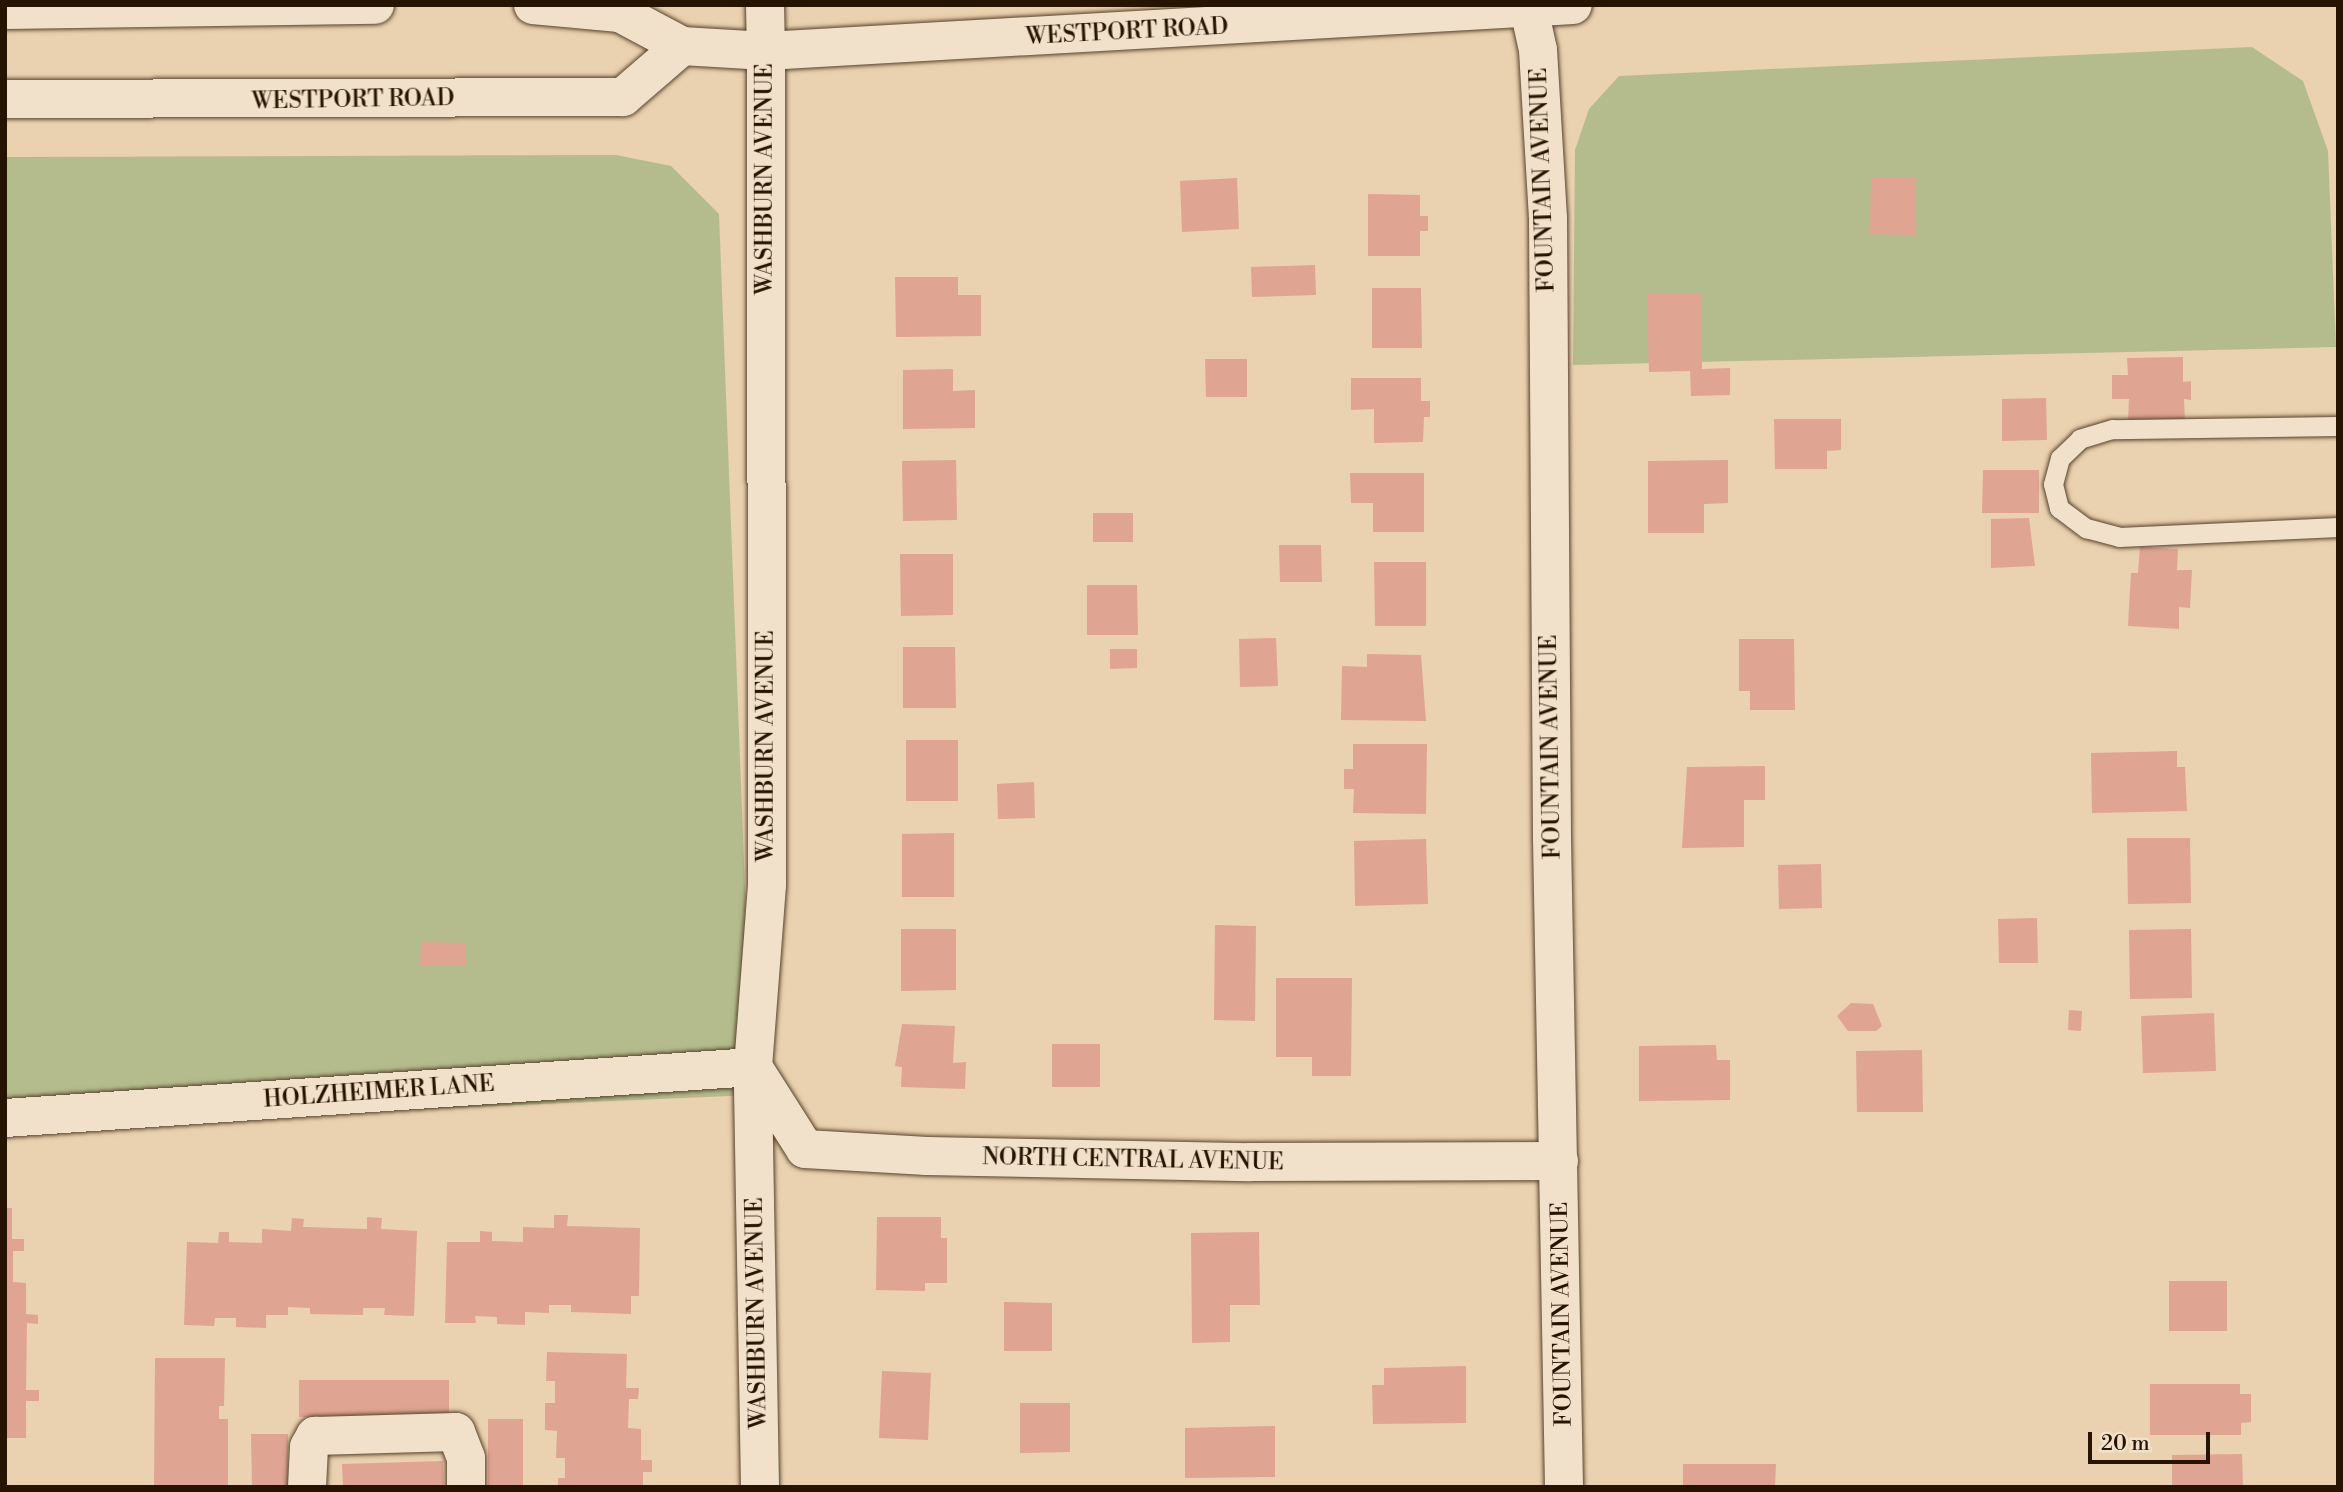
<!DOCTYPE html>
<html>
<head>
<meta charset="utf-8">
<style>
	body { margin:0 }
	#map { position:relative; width:2343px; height:1492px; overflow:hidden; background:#ead1af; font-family:"Libre Bodoni",serif }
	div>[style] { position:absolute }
	.green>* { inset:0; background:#b4bc8d }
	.building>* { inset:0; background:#e0a493 }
	.roads { filter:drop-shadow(0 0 2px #57432c) drop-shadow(0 0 2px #57432c) }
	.lane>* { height:19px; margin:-9.5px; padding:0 9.5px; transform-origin:9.5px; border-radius:9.5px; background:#f1e1cb }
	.street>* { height:38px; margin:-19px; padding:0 19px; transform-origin:19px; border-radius:19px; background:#f1e1cb }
	.secondary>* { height:38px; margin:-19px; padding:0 19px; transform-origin:19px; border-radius:19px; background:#f1e1cb }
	span { translate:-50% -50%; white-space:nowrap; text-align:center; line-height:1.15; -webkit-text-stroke:5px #f1e1cb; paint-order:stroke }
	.street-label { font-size:23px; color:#261400 }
	.frame { position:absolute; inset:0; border:7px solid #261400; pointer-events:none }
	.scale { position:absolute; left:2088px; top:1432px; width:122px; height:32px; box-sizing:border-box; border:4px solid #261400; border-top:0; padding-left:9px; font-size:21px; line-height:24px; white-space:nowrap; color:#261400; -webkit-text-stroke:5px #f1e1cb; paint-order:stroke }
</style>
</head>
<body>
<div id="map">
	<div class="green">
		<i style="clip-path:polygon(2252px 47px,2303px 81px,2328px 151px,2336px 347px,1573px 365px,1575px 150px,1589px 109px,1619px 76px)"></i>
		<i style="clip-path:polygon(616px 155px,671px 166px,719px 214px,753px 1095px,5px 1127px,5px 157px)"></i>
	</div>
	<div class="building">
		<i style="clip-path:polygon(1237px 178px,1239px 229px,1182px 232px,1180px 181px)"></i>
		<i style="clip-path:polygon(1871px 178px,1915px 178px,1915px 235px,1870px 234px)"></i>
		<i style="clip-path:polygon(1368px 194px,1420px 195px,1420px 216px,1428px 216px,1428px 231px,1420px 231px,1420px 256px,1368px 256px)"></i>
		<i style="clip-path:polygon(1315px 265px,1316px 295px,1252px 297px,1251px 267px)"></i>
		<i style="clip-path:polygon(895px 277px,958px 277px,958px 295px,981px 295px,981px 336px,896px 337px)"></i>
		<i style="clip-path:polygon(1372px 288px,1421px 288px,1422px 348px,1372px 348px)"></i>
		<i style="clip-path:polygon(1701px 293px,1702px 369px,1730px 368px,1730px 395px,1691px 396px,1690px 371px,1649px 372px,1647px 294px)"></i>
		<i style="clip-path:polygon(2183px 357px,2183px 382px,2191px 381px,2191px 400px,2184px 399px,2185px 422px,2128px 423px,2129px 399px,2112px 399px,2112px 375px,2128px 375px,2127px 358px)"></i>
		<i style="clip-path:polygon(1205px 359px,1247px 359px,1247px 397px,1206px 397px)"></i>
		<i style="clip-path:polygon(953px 369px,953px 391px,975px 390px,975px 428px,903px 429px,903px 370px)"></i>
		<i style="clip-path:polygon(1351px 378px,1421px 378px,1421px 401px,1430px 401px,1430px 417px,1424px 417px,1423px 442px,1374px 443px,1374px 409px,1351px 410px)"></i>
		<i style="clip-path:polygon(2046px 398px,2047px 440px,2002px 441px,2002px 399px)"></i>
		<i style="clip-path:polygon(1774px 419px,1841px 419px,1841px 450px,1827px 451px,1827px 469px,1775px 469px)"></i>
		<i style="clip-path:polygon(956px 460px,957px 520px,903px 521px,902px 461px)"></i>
		<i style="clip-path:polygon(1728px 460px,1728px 503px,1704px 504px,1704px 533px,1648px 533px,1648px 461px)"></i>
		<i style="clip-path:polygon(1983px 470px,2039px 470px,2039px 513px,1982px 513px)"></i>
		<i style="clip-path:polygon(1350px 473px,1424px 473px,1424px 532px,1373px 532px,1373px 503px,1351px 503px)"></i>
		<i style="clip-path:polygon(1093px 513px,1133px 513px,1133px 542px,1093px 542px)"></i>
		<i style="clip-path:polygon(2029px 518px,2035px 566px,1991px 568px,1991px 519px)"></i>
		<i style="clip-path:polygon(1279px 545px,1321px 545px,1322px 582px,1280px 582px)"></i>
		<i style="clip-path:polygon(2140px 547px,2178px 549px,2177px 570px,2192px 570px,2190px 608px,2179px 607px,2179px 629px,2128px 626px,2131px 573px,2138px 573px)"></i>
		<i style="clip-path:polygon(900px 554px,953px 554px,953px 615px,901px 616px)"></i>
		<i style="clip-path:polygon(1374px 562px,1426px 562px,1426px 626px,1375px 626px)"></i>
		<i style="clip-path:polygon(1087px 585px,1137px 585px,1138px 635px,1087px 635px)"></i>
		<i style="clip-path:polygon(1276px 638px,1278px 686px,1240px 687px,1239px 639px)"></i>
		<i style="clip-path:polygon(1739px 639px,1794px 639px,1795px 710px,1750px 710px,1750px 691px,1739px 691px)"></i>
		<i style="clip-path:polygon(903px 647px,955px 647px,956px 708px,903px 708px)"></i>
		<i style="clip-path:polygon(1110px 649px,1137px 649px,1137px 668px,1110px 669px)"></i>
		<i style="clip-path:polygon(1367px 654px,1421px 655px,1426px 721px,1341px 720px,1342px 666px,1367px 667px)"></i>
		<i style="clip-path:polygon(906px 740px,958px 740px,958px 801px,906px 801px)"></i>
		<i style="clip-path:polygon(1353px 744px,1427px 744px,1426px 814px,1353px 813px,1354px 789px,1344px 789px,1344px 769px,1353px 769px)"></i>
		<i style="clip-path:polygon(2177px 751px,2177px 767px,2185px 767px,2187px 811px,2092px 813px,2091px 753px)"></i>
		<i style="clip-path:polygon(1765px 766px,1765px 800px,1744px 800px,1744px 847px,1682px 848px,1687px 767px)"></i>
		<i style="clip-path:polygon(1034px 782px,1035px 818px,998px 819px,997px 784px)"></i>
		<i style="clip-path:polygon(954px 833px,954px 897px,902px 897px,902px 834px)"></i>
		<i style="clip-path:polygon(2127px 838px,2190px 838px,2191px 903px,2128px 904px)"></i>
		<i style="clip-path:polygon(1426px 839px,1428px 904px,1355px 906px,1354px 841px)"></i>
		<i style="clip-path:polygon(1821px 864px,1822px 908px,1779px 909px,1778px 865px)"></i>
		<i style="clip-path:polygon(2037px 918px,2038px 963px,1999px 963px,1998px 919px)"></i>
		<i style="clip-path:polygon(1215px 925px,1256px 926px,1255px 1021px,1214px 1020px)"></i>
		<i style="clip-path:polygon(901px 929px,956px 929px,956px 990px,901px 991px)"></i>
		<i style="clip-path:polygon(2191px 929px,2192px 998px,2130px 999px,2129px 930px)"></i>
		<i style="clip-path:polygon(421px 942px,466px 943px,465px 966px,420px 965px)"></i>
		<i style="clip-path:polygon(1276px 978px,1352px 978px,1351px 1076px,1312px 1076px,1312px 1057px,1276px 1057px)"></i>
		<i style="clip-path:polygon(1851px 1003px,1873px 1004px,1882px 1026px,1876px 1031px,1848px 1031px,1837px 1016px)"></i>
		<i style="clip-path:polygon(2069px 1010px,2082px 1011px,2081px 1031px,2068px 1030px)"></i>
		<i style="clip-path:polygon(2214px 1013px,2216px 1071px,2143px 1073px,2141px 1016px)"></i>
		<i style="clip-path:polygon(902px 1024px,955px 1026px,953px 1063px,966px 1062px,965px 1089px,901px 1087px,902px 1067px,895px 1066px)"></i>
		<i style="clip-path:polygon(1052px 1044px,1100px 1044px,1100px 1087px,1052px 1087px)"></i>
		<i style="clip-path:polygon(1716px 1045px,1717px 1060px,1730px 1060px,1730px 1100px,1639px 1101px,1639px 1046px)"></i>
		<i style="clip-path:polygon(1922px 1050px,1923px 1112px,1857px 1112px,1856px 1051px)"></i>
		<i style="clip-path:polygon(5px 1208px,12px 1208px,12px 1239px,24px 1239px,24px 1251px,13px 1251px,13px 1282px,26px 1283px,26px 1314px,38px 1315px,38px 1324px,27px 1323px,26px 1390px,39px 1390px,39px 1401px,26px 1401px,26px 1438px,5px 1438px)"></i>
		<i style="clip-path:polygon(554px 1215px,568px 1215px,567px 1226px,640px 1228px,639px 1296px,631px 1296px,631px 1314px,571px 1312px,571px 1305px,549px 1305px,549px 1313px,525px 1312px,525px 1325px,497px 1324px,497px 1317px,475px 1316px,476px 1323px,445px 1323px,447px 1242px,480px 1242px,480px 1231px,492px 1232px,492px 1241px,523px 1242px,523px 1227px,554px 1228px)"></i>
		<i style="clip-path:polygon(367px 1217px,382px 1218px,381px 1229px,417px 1231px,414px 1316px,384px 1315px,385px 1308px,363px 1308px,363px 1315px,310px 1314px,310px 1308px,288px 1307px,288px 1315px,266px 1315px,266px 1328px,236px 1327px,236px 1318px,215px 1318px,214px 1326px,184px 1325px,187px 1242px,218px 1243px,219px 1232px,229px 1232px,229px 1242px,262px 1243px,262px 1229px,291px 1231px,292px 1218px,304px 1219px,303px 1227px,367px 1229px)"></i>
		<i style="clip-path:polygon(877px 1217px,941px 1217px,941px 1238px,947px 1238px,947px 1283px,925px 1283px,925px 1291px,876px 1290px)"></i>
		<i style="clip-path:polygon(1259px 1232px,1260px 1305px,1230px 1305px,1230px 1342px,1192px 1343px,1191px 1233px)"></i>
		<i style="clip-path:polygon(2169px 1281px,2227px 1281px,2227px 1331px,2169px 1331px)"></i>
		<i style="clip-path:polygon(1004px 1302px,1052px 1303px,1052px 1351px,1004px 1351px)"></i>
		<i style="clip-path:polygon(547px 1352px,627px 1354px,626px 1388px,639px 1388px,638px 1399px,629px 1399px,628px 1428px,641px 1429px,641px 1460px,652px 1460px,652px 1472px,643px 1472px,643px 1487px,558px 1487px,558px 1478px,565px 1478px,565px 1458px,556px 1458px,557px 1431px,545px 1430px,545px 1403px,555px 1403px,555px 1381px,546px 1381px)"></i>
		<i style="clip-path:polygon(155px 1358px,225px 1358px,224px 1406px,219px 1406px,219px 1419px,228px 1419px,228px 1487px,154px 1487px)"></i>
		<i style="clip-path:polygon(1466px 1366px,1466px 1423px,1373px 1424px,1372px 1385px,1384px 1385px,1384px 1368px)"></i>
		<i style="clip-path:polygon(882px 1371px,931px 1373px,928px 1440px,879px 1438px)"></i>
		<i style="clip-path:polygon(299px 1380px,449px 1380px,449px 1417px,299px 1417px)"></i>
		<i style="clip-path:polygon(2150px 1384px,2240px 1384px,2240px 1394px,2251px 1394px,2251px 1422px,2241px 1423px,2241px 1435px,2150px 1435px)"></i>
		<i style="clip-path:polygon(1020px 1403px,1070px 1403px,1070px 1452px,1020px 1453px)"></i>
		<i style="clip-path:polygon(488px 1419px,523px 1419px,523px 1486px,488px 1486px)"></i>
		<i style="clip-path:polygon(1275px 1426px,1275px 1477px,1185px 1478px,1185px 1428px)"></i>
		<i style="clip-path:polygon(251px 1434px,288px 1434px,288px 1487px,252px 1487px)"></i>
		<i style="clip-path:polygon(2242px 1454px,2243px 1485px,2172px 1487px,2172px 1455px)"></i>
		<i style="clip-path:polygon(443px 1461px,444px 1487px,343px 1487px,342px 1464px)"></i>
		<i style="clip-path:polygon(1683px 1464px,1776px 1464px,1775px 1487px,1683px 1487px)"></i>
	</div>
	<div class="roads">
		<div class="lane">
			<i style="left:2338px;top:426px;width:226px;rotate:179.2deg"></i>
			<i style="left:2112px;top:429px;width:34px;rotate:163deg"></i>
			<i style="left:2080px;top:439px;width:28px;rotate:136deg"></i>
			<i style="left:2060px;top:458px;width:27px;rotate:105deg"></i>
			<i style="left:2053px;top:484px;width:25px;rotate:76deg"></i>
			<i style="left:2059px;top:508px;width:34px;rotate:37deg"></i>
			<i style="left:2086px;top:528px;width:34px;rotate:15deg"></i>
			<i style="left:2119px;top:537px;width:219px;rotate:-2.6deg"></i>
		</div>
		<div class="street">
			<i style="left:765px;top:5px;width:46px;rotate:88.8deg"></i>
			<i style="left:1529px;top:9px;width:42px;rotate:77.6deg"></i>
			<i style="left:1538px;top:50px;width:169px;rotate:86.6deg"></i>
			<i style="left:1548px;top:219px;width:619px;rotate:89.63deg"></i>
			<i style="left:1552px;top:838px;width:649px;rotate:88.94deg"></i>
			<i style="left:5px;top:1118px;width:750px;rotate:-3.9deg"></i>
			<i style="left:753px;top:1067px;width:97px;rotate:57.6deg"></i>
			<i style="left:805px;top:1149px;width:122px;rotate:3.3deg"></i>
			<i style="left:927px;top:1156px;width:323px;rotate:1.1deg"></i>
			<i style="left:1250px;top:1162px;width:309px;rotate:-0.2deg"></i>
			<i style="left:307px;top:1487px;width:40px;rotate:-87.1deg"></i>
			<i style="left:309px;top:1447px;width:13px;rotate:-61deg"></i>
			<i style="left:315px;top:1436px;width:141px;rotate:-1.6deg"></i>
			<i style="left:456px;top:1432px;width:28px;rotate:69deg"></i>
			<i style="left:466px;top:1458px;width:29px;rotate:90deg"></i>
		</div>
		<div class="secondary">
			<i style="left:533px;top:5px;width:87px;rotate:5.3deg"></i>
			<i style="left:620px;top:13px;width:70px;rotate:28deg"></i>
			<i style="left:682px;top:46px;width:84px;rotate:3.4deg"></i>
			<i style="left:766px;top:51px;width:808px;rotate:-3.26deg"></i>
			<i style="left:5px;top:10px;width:370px;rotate:-0.8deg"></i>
			<i style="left:5px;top:99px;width:618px;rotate:-0.19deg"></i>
			<i style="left:623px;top:97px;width:78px;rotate:-40.8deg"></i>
			<i style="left:760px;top:1487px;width:420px;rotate:-91deg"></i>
			<i style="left:753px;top:1067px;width:183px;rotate:-85.6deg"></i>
			<i style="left:767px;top:885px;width:834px;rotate:-90.07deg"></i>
		</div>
	</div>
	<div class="street-label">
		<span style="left:1127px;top:32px;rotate:-3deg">WESTPORT ROAD</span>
		<span style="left:353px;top:100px;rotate:-1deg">WESTPORT ROAD</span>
		<span style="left:765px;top:179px;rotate:-90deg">WASHBURN AVENUE</span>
		<span style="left:1543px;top:180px;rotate:-92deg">FOUNTAIN AVENUE</span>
		<span style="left:766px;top:746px;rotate:-90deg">WASHBURN AVENUE</span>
		<span style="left:1551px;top:747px;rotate:-91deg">FOUNTAIN AVENUE</span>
		<span style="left:379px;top:1092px;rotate:-4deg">HOLZHEIMER LANE</span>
		<span style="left:1133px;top:1160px;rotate:1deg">NORTH CENTRAL AVENUE</span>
		<span style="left:757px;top:1313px;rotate:-91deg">WASHBURN AVENUE</span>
		<span style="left:1562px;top:1314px;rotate:-91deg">FOUNTAIN AVENUE</span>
	</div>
	<div class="frame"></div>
	<div class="scale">20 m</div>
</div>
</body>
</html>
